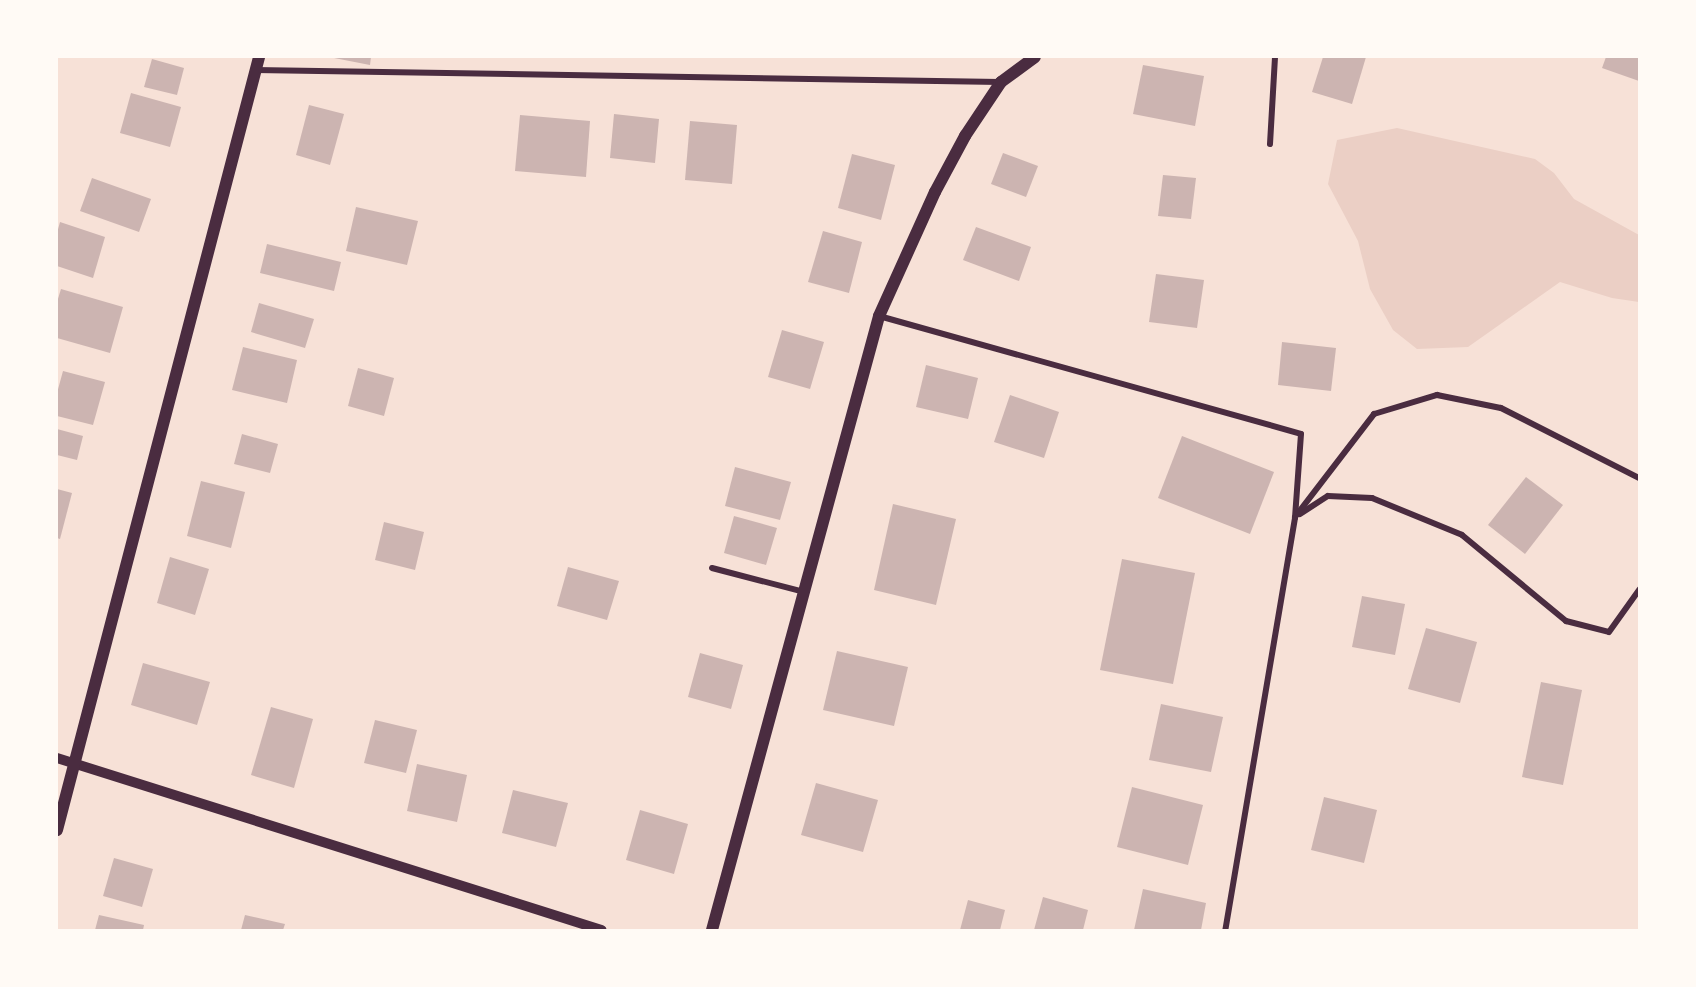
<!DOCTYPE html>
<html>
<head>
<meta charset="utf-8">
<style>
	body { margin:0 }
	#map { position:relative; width:1696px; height:987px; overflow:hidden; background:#f7e1d7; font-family:Rubik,sans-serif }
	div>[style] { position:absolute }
	.green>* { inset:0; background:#ebcfc5 }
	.building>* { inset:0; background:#ccb4b1 }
	.minor>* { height:6px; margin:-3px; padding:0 3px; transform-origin:3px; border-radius:3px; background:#4a2c40 }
	.tertiary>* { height:10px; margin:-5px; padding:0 5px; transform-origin:5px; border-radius:5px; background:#4a2c40 }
	.secondary>* { height:12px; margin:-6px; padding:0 6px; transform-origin:6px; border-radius:6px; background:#4a2c40 }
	span { translate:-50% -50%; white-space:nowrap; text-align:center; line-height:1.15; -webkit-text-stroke:6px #fffaf5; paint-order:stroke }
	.frame { position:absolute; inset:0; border:58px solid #fffaf5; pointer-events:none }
</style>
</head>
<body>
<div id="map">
	<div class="green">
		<i style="clip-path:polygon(1397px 128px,1535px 159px,1554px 173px,1574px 199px,1639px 235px,1639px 302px,1612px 298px,1560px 282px,1468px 347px,1417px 349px,1393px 330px,1370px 289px,1358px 241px,1328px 184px,1337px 140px)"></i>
	</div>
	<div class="building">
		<i style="clip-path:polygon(329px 57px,371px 57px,370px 65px)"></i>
		<i style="clip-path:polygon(1323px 57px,1366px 57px,1352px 104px,1312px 92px)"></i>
		<i style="clip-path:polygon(1606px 57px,1639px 57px,1639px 81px,1602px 68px)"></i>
		<i style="clip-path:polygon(152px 59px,184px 68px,177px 95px,144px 87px)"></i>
		<i style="clip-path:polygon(1143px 65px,1204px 76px,1195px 126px,1133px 114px)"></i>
		<i style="clip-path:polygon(131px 93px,181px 107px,170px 147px,120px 133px)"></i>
		<i style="clip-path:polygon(309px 105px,344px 114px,330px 165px,296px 155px)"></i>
		<i style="clip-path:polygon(614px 114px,659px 119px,655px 163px,610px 158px)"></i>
		<i style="clip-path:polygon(520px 115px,590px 121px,586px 177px,515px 171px)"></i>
		<i style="clip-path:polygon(690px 121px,737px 125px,732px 184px,685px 180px)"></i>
		<i style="clip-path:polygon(1003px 153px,1038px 166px,1026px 197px,991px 184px)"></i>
		<i style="clip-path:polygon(852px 154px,895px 165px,881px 220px,838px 208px)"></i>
		<i style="clip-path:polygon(1163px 175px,1196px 178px,1191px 219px,1158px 216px)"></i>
		<i style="clip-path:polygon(92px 178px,151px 199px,139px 232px,80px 211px)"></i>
		<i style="clip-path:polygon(356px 207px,418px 221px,407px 265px,346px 251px)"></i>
		<i style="clip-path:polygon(60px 222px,105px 237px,93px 278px,57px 266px,57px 233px)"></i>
		<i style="clip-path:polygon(976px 227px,1031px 247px,1019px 281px,963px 260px)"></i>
		<i style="clip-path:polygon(823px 231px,862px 242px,849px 293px,808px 282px)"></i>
		<i style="clip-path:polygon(267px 244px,341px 262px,334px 291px,260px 273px)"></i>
		<i style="clip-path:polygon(1156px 274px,1204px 280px,1197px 328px,1149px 322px)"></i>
		<i style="clip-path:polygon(61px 289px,123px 307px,110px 353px,57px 338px,57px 302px)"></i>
		<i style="clip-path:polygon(259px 303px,314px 319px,305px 348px,251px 332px)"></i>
		<i style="clip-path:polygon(782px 330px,824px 342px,810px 389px,768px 377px)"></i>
		<i style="clip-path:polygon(1282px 342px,1336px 348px,1331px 391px,1278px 385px)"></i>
		<i style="clip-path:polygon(243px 347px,297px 360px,287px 403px,232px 390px)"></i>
		<i style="clip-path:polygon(926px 365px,978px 378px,968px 419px,916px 407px)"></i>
		<i style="clip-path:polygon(358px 368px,394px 378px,384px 416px,348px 406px)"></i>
		<i style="clip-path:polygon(63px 371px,105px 382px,93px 425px,57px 416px,57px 393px)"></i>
		<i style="clip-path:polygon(1010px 395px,1059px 412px,1044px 458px,994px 442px)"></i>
		<i style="clip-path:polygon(57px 429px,83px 436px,77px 460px,57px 455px)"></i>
		<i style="clip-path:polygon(242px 434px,278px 444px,270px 473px,234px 464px)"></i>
		<i style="clip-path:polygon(1182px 436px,1274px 472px,1250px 534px,1158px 498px)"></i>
		<i style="clip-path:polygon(735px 467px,791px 482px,780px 520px,725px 506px)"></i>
		<i style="clip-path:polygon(1526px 477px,1563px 505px,1525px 554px,1488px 525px)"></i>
		<i style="clip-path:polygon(201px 481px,245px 492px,231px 548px,187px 536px)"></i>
		<i style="clip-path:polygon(57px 489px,72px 493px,60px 539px,57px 538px)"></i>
		<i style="clip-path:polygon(893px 504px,956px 519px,936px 605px,874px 590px)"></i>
		<i style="clip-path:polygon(734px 516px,777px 528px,766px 565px,724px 553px)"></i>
		<i style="clip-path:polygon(384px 522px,424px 532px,415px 570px,375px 560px)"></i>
		<i style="clip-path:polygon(170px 557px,209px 569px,195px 615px,157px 603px)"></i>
		<i style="clip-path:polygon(1122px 559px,1195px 573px,1173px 684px,1100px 670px)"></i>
		<i style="clip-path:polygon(568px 567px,619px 581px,607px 620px,557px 606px)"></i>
		<i style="clip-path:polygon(1362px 596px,1405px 604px,1395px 655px,1352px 647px)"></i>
		<i style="clip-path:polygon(1426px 628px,1477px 642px,1460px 703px,1408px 689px)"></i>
		<i style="clip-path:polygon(837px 651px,908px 667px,894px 726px,823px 710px)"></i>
		<i style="clip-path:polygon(700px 653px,743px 665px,731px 709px,688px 697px)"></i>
		<i style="clip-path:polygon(143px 663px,210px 682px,197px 725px,131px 705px)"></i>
		<i style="clip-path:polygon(1541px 682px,1582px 690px,1563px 785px,1522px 777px)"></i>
		<i style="clip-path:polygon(1161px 704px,1223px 717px,1211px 772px,1149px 760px)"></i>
		<i style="clip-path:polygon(271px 707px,313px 719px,294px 788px,251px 775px)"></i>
		<i style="clip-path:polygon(375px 720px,417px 730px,406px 773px,364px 763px)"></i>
		<i style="clip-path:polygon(417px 764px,467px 775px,457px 822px,407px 811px)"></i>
		<i style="clip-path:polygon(816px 783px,878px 800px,863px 852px,801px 835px)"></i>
		<i style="clip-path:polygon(1132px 787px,1203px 805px,1188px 865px,1117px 847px)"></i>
		<i style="clip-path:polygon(513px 790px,568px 803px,556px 847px,502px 833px)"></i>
		<i style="clip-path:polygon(1324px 797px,1377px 810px,1364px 863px,1311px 850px)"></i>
		<i style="clip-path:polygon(640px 810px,688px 824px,674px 874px,626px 860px)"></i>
		<i style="clip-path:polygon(114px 858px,153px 869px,142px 907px,103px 896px)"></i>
		<i style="clip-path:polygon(1143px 889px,1206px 903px,1201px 930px,1134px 930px)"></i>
		<i style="clip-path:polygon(1043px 897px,1088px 910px,1083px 930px,1034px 930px)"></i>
		<i style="clip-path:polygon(968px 900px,1005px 910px,1000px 930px,960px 930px)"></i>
		<i style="clip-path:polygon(99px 915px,144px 925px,143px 930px,95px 930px)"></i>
		<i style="clip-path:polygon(245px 915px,285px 924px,283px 930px,241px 930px)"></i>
	</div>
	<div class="minor">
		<i style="left:255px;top:70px;width:745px;rotate:0.92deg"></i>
		<i style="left:1270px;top:144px;width:87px;rotate:-86.7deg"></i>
		<i style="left:879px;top:316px;width:438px;rotate:15.6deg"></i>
		<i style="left:1301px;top:434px;width:84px;rotate:94.1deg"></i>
		<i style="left:1295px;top:518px;width:418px;rotate:99.6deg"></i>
		<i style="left:1300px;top:514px;width:33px;rotate:-33deg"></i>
		<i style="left:1328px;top:496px;width:44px;rotate:2.6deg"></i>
		<i style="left:1372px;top:498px;width:97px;rotate:22.3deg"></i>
		<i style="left:1462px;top:535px;width:135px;rotate:39.6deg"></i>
		<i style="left:1566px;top:621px;width:44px;rotate:14.3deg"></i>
		<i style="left:1609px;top:632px;width:52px;rotate:-54.5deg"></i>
		<i style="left:1295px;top:517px;width:130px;rotate:-52.5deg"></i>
		<i style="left:1374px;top:414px;width:66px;rotate:-16.8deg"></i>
		<i style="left:1437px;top:395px;width:65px;rotate:11.5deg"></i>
		<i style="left:1501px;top:408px;width:155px;rotate:26.9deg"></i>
		<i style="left:712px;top:568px;width:95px;rotate:14.6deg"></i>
	</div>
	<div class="tertiary">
		<i style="left:57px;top:758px;width:571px;rotate:17.52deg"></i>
	</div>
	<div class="secondary">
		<i style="left:57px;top:830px;width:799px;rotate:-75.35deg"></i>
		<i style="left:712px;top:930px;width:636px;rotate:-74.78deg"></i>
		<i style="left:879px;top:316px;width:136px;rotate:-65.7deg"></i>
		<i style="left:935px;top:192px;width:64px;rotate:-61.8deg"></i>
		<i style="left:965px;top:136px;width:65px;rotate:-56.3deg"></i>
		<i style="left:1001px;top:82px;width:42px;rotate:-36.3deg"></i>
	</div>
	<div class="frame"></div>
</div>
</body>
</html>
